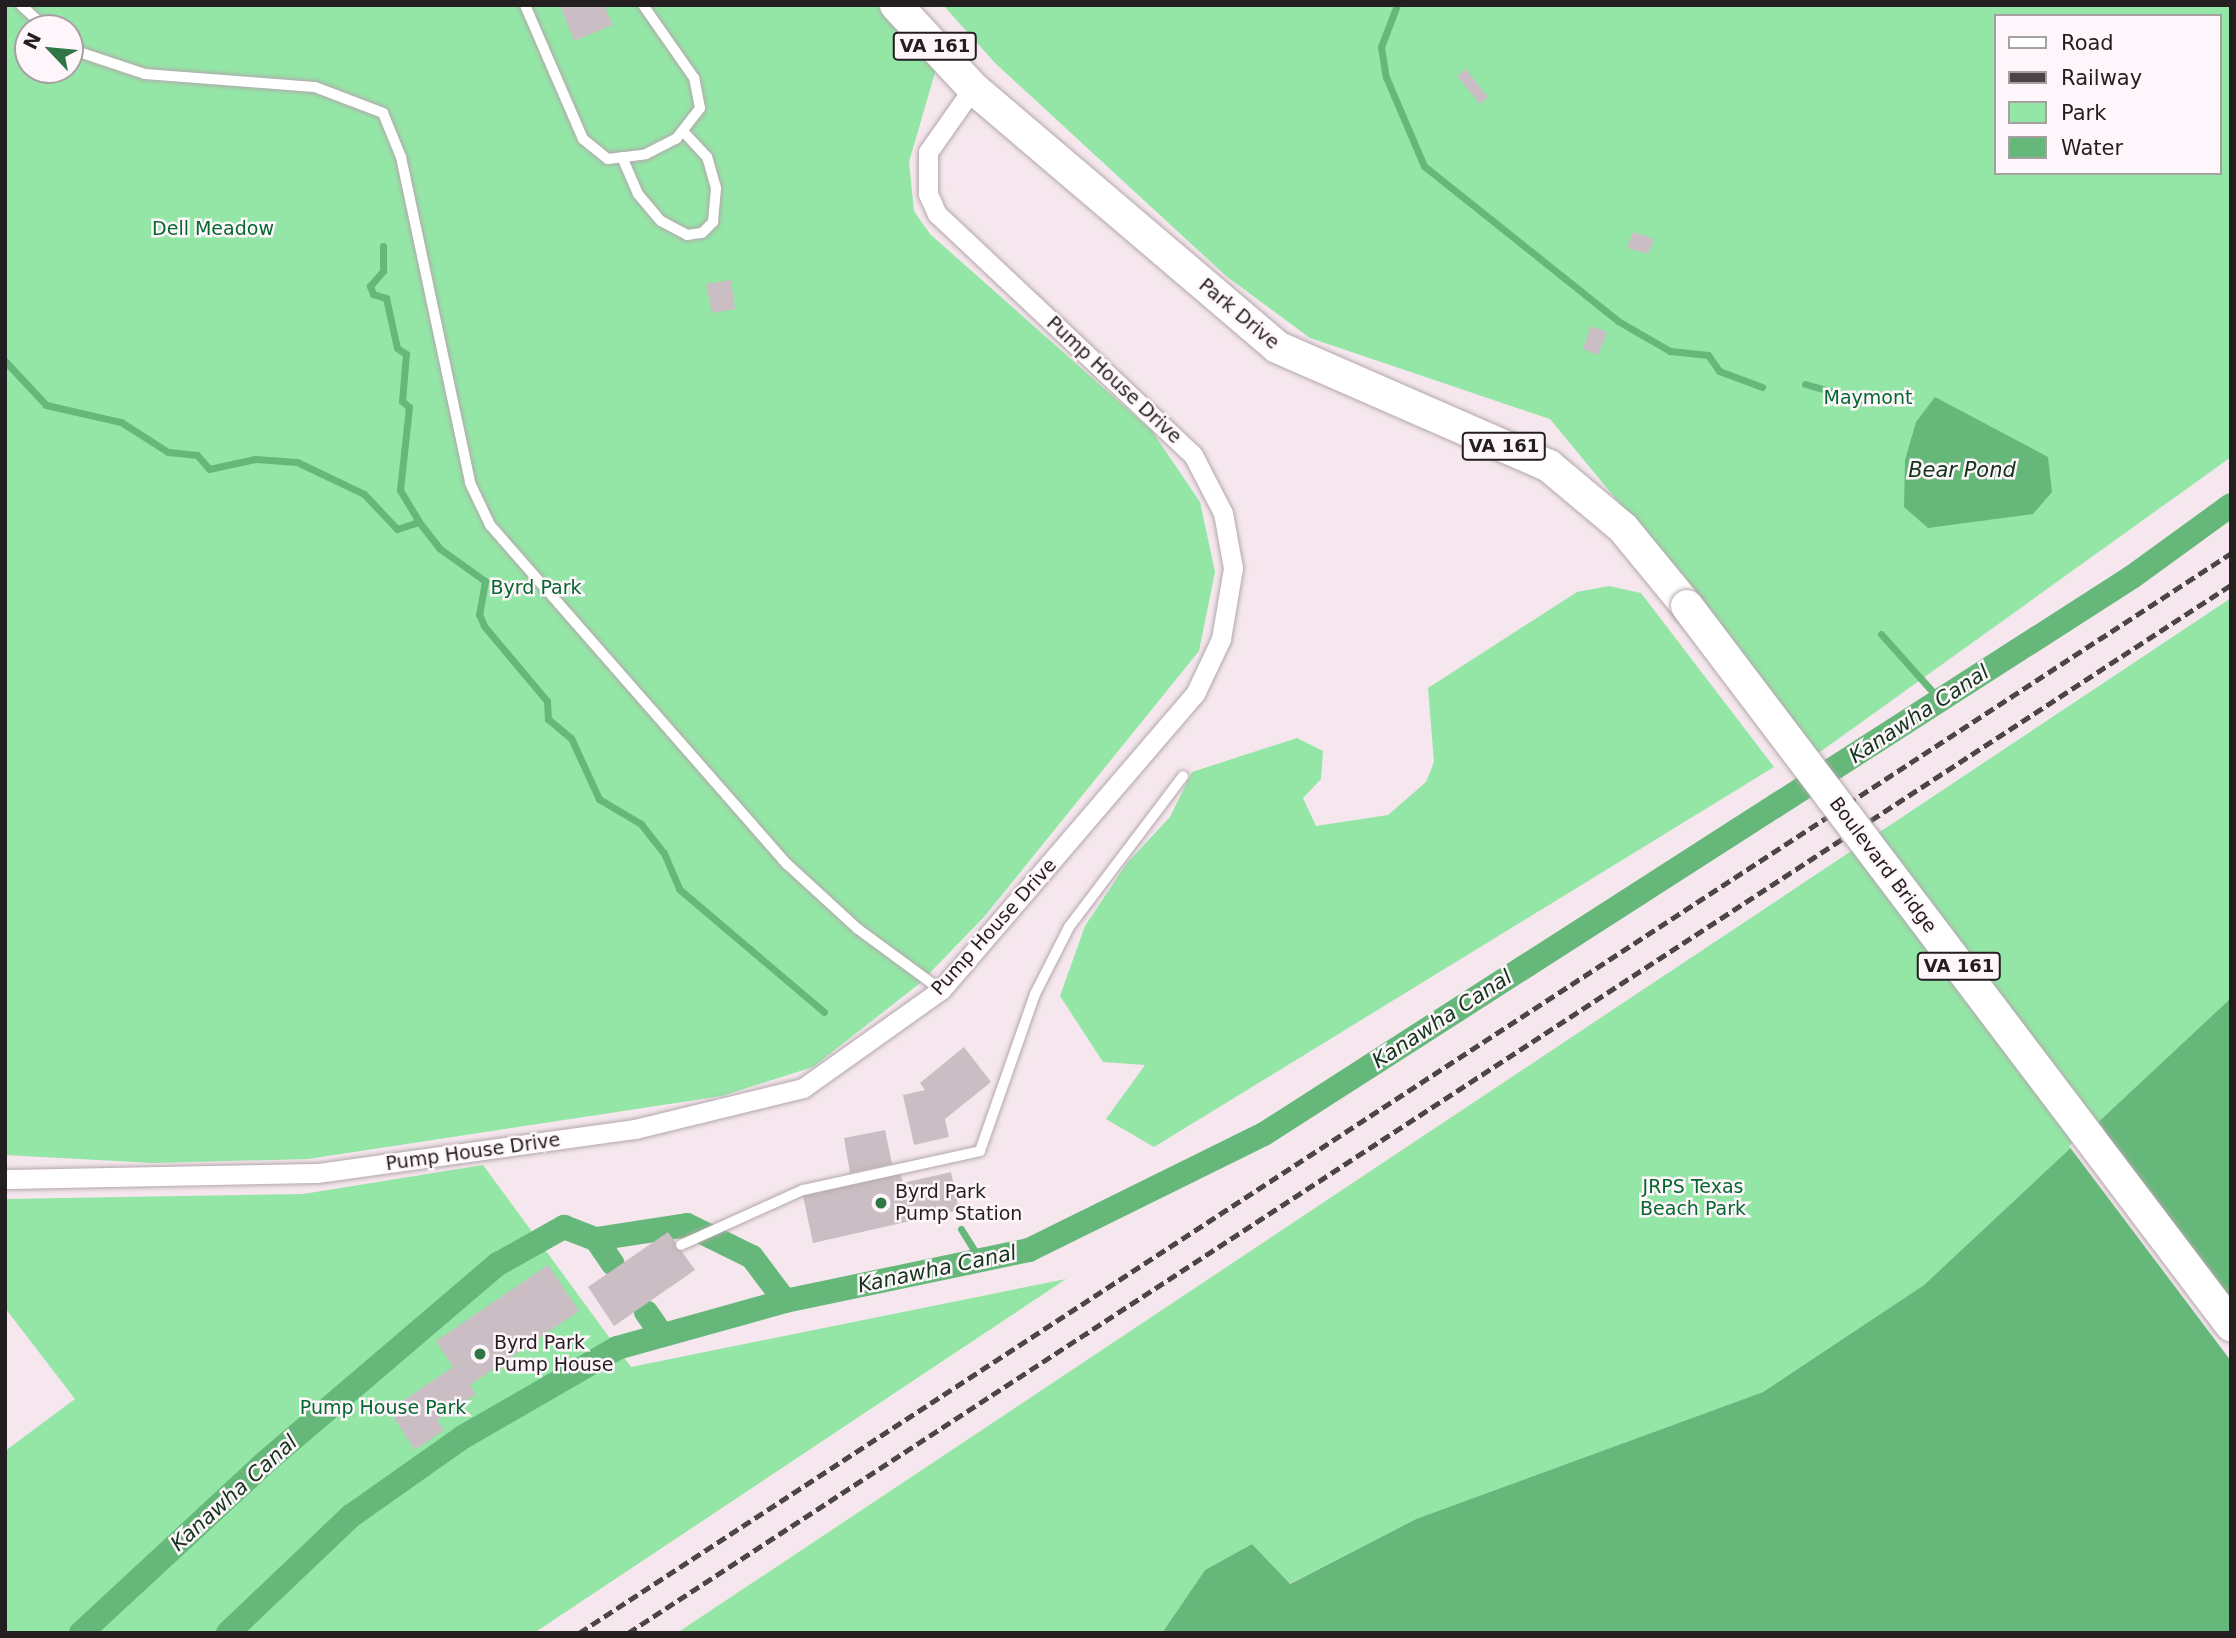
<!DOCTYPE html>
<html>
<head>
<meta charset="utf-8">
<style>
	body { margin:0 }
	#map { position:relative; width:2236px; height:1638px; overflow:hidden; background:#f5e7ed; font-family:"DejaVu Sans",sans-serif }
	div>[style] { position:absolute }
	.green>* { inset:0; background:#94e6a7 }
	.water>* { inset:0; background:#65b87a }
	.pier>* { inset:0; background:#f5e7ed }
	.stream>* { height:7px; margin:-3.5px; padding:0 3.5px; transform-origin:3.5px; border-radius:3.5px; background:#65b87a }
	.canal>* { height:24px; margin:-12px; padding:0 12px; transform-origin:12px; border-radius:12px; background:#65b87a }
	.building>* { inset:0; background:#cabdc3 }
	.roads { filter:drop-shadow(0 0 2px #b3a7ac) drop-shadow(0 0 2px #b3a7ac) }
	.lane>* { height:10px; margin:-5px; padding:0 5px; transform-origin:5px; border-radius:5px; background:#fff }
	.street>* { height:19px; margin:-9.5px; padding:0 9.5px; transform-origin:9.5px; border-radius:9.5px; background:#fff }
	.primary>* { height:32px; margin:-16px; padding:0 16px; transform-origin:16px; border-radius:16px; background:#fff }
	.rail>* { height:5px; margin-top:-2.5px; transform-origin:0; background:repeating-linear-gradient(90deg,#4c4548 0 10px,transparent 0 15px) }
	.bridges { filter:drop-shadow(0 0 2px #b3a7ac) drop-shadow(0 0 2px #b3a7ac) }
	.primary-bridge>* { height:32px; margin:-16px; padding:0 16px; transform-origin:16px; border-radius:16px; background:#fff }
	.dots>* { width:19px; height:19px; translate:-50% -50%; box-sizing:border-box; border:4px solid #fef6fa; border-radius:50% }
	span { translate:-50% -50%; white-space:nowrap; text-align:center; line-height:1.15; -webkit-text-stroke:5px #fef6fa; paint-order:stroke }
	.shield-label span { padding:2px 5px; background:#fef6fa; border:2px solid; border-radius:5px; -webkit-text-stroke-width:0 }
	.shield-label { font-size:18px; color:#231e20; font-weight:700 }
	.park-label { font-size:19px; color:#056830 }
	.street-label { font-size:19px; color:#231e20 }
	.poi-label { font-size:19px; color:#231e20 }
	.left { translate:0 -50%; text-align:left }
	.water-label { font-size:21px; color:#12351c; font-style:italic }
	.frame { position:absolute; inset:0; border:7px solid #231e20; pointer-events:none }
	.legend { position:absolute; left:1994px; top:14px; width:228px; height:161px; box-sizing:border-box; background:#fef6fa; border:2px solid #a6a0a3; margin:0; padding:9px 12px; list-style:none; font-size:21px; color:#231e20 }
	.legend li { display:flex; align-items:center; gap:14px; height:35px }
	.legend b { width:35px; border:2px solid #a6a0a3 }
	.north { position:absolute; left:14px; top:14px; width:70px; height:70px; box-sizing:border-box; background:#fef6fa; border:2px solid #a6a0a3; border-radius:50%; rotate:296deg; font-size:19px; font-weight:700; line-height:28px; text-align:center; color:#231e20 }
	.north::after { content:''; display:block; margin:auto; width:24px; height:32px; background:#2e7744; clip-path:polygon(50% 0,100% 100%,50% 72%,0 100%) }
</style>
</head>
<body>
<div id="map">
	<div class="green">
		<i style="clip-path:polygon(evenodd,5px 5px,877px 5px,936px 69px,909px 162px,914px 211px,930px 234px,1152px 431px,1200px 502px,1215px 572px,1199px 651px,984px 917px,919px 984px,813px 1067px,722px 1096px,308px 1159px,153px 1163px,5px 1155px,5px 5px,28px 28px,70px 28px,70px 70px,28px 70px,28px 28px)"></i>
		<i style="clip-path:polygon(evenodd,943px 5px,2231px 5px,2231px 457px,1806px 762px,1671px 566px,1550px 419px,1310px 338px,1226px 276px,995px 63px,943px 5px,1996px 16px,2220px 16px,2220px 173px,1996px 173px,1996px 16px)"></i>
		<i style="clip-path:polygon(1609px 586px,1641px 593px,1774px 767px,1154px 1147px,1106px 1119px,1145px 1065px,1103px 1062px,1060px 996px,1085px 926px,1127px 863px,1170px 817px,1192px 772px,1297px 738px,1323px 751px,1321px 779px,1303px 798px,1316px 826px,1388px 815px,1426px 782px,1434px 762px,1428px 688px,1577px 592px)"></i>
		<i style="clip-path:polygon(2231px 598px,2231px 998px,1924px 1285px,1763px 1392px,1416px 1519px,1289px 1584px,1252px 1544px,1205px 1570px,1162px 1633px,677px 1633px)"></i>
		<i style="clip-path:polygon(483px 1165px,631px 1367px,1066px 1279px,534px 1633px,5px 1633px,5px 1451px,75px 1399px,5px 1308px,5px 1199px,303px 1194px)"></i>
	</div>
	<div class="water">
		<i style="clip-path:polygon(1935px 397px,2048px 457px,2052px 492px,2033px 514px,1928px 528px,1904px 507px,1905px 460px,1916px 422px)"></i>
		<i style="clip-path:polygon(2231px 998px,2231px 1633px,1162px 1633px,1205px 1570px,1252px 1544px,1290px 1584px,1416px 1519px,1763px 1392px,1924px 1285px)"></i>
	</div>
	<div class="pier">
		<i style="clip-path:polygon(2093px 1124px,2231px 1307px,2231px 1361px,2069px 1146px)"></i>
	</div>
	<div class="stream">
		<i style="left:1397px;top:5px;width:45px;rotate:110.9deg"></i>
		<i style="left:1381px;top:47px;width:30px;rotate:81deg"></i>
		<i style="left:1386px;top:77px;width:97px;rotate:66.9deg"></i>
		<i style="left:1424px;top:166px;width:248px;rotate:38.6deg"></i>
		<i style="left:1618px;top:321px;width:60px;rotate:30deg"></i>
		<i style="left:1670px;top:351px;width:38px;rotate:6deg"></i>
		<i style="left:1708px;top:355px;width:19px;rotate:55deg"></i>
		<i style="left:1719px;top:371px;width:46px;rotate:20.4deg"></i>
		<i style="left:383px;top:246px;width:25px;rotate:90deg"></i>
		<i style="left:383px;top:271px;width:20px;rotate:131deg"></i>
		<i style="left:370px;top:286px;width:9px;rotate:69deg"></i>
		<i style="left:373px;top:294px;width:14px;rotate:17deg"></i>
		<i style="left:386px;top:298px;width:51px;rotate:77.6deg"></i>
		<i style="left:397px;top:348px;width:11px;rotate:34deg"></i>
		<i style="left:406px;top:354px;width:47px;rotate:94.9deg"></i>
		<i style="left:402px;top:401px;width:9px;rotate:41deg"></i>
		<i style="left:409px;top:407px;width:83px;rotate:96.2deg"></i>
		<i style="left:400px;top:490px;width:37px;rotate:59deg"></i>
		<i style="left:5px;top:361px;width:60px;rotate:47deg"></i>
		<i style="left:46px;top:405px;width:77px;rotate:12.8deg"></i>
		<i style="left:121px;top:422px;width:56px;rotate:32.6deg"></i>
		<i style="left:168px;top:452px;width:29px;rotate:6deg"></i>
		<i style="left:197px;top:455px;width:18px;rotate:49deg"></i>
		<i style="left:209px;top:469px;width:47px;rotate:-12.3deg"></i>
		<i style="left:255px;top:459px;width:42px;rotate:4.1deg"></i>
		<i style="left:297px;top:462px;width:74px;rotate:25.5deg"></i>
		<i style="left:364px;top:494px;width:48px;rotate:46.7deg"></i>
		<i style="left:397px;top:529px;width:23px;rotate:-18deg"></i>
		<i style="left:419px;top:522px;width:33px;rotate:52deg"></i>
		<i style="left:439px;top:548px;width:57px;rotate:35.7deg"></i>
		<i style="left:485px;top:581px;width:34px;rotate:100deg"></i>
		<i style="left:479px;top:614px;width:13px;rotate:67deg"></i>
		<i style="left:484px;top:626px;width:98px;rotate:50deg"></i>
		<i style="left:547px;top:701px;width:18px;rotate:87deg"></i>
		<i style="left:548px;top:719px;width:30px;rotate:40deg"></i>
		<i style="left:571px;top:738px;width:67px;rotate:65.3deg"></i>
		<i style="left:599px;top:799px;width:49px;rotate:30.8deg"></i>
		<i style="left:641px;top:824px;width:37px;rotate:52deg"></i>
		<i style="left:664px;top:853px;width:39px;rotate:67deg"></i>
		<i style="left:679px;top:889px;width:190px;rotate:40.3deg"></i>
		<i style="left:1805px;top:384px;width:70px;rotate:15.8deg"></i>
		<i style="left:1881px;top:634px;width:89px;rotate:48.2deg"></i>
		<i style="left:961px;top:1229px;width:36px;rotate:58deg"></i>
	</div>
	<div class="canal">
		<i style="left:596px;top:1239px;width:30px;rotate:56deg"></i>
		<i style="left:646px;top:1312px;width:28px;rotate:55deg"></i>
		<i style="left:81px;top:1633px;width:244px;rotate:-42.8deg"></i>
		<i style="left:260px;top:1467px;width:313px;rotate:-40.5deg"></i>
		<i style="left:498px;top:1264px;width:76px;rotate:-29.3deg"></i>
		<i style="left:564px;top:1227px;width:34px;rotate:21deg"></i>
		<i style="left:596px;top:1239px;width:92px;rotate:-8.7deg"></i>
		<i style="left:687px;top:1225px;width:72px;rotate:26.2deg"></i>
		<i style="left:752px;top:1257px;width:55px;rotate:53.1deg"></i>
		<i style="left:785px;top:1301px;width:249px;rotate:-11.8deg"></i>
		<i style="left:1029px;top:1250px;width:262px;rotate:-26.3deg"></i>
		<i style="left:1264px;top:1134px;width:1031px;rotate:-32.69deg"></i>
		<i style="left:2132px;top:577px;width:122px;rotate:-36deg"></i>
		<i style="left:228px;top:1633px;width:170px;rotate:-43.6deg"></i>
		<i style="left:351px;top:1516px;width:137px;rotate:-35.2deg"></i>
		<i style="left:463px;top:1437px;width:178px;rotate:-30deg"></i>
		<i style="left:617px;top:1348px;width:174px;rotate:-15.6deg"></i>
	</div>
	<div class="building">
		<i style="clip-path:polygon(560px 5px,604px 5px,613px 25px,574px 41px)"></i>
		<i style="clip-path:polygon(1466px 69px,1488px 97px,1480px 104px,1457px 76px)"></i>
		<i style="clip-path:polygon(1633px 232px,1654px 239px,1648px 254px,1627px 248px)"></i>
		<i style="clip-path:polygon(731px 280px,735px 309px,712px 313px,706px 284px)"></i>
		<i style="clip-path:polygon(1591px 326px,1607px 332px,1598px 355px,1583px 349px)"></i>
		<i style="clip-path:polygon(964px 1047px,991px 1082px,945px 1119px,949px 1137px,914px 1145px,903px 1095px,925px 1090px,920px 1083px)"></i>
		<i style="clip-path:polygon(885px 1130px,892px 1164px,850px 1173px,844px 1138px)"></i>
		<i style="clip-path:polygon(951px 1172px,959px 1210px,813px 1243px,803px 1196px,900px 1174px,903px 1183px)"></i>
		<i style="clip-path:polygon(668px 1232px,695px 1270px,614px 1326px,588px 1287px)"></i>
		<i style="clip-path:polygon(548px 1265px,579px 1311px,470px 1385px,476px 1394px,437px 1420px,444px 1430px,415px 1450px,389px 1410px,453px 1367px,436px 1341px)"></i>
	</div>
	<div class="roads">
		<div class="lane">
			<i style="left:21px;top:5px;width:34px;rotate:43deg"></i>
			<i style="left:525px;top:5px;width:146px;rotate:66.6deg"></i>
			<i style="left:583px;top:139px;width:32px;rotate:39deg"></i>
			<i style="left:608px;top:159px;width:38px;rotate:-7deg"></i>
			<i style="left:646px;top:154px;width:34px;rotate:-27deg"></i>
			<i style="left:676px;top:139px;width:39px;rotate:-52deg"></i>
			<i style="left:700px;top:108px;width:31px;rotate:-101deg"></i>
			<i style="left:694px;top:78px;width:89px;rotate:-124.9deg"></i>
			<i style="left:70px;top:49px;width:79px;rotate:18.4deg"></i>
			<i style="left:145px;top:74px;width:170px;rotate:4.4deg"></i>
			<i style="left:315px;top:87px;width:73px;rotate:20.9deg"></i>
			<i style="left:383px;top:113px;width:48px;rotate:67.8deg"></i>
			<i style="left:401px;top:157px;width:333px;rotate:78deg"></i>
			<i style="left:470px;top:483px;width:47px;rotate:64.5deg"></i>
			<i style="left:490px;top:525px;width:451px;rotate:48.8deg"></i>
			<i style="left:787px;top:864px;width:96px;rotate:42.5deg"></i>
			<i style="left:858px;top:929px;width:103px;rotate:36.3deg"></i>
			<i style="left:622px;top:157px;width:40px;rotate:66.6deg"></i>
			<i style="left:638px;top:194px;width:35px;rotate:50deg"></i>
			<i style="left:661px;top:221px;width:30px;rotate:28deg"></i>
			<i style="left:687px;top:235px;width:15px;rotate:-8deg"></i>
			<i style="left:702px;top:233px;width:16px;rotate:-45deg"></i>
			<i style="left:713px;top:222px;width:34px;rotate:-85deg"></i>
			<i style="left:716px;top:188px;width:32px;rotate:-106deg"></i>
			<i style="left:707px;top:157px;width:35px;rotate:-133deg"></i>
			<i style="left:681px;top:1245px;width:134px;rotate:-24.3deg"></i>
			<i style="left:803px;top:1190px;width:181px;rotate:-12.4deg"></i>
			<i style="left:980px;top:1151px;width:166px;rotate:-70.7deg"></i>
			<i style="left:1035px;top:994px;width:75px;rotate:-63.1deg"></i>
			<i style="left:1069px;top:927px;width:189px;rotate:-52.9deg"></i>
		</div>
		<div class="street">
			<i style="left:5px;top:1179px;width:312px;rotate:-1.1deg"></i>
			<i style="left:317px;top:1173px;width:321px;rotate:-7.9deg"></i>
			<i style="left:635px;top:1129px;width:173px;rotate:-13.7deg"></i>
			<i style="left:803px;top:1088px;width:169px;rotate:-35.4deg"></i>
			<i style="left:941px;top:990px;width:390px;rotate:-49.4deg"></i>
			<i style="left:1195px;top:694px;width:61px;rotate:-64.7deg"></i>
			<i style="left:1221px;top:639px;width:72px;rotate:-80.4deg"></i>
			<i style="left:1233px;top:568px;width:56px;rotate:-100.3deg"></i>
			<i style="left:1223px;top:513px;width:65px;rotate:-117.3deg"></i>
			<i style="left:1193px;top:455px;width:352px;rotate:-136.7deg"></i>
			<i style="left:937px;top:214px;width:22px;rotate:-114deg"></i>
			<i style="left:928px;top:194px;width:42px;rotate:-90deg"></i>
			<i style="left:928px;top:152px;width:78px;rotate:-54.9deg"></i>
		</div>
		<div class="primary">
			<i style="left:896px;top:5px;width:113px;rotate:47.1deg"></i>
			<i style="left:973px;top:88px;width:399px;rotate:40.4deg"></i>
			<i style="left:1277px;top:347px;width:297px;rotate:23.6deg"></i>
			<i style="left:1549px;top:466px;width:97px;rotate:40deg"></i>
			<i style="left:1623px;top:528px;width:101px;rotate:50.6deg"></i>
		</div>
	</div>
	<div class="rail">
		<i style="left:579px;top:1633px;width:1974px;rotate:-33.17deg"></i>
		<i style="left:628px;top:1633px;width:1915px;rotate:-33.18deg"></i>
	</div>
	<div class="bridges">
		<div class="primary-bridge">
			<i style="left:1687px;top:606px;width:902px;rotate:52.89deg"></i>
		</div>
	</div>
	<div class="dots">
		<i style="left:881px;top:1203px;background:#2e7744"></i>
		<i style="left:480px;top:1354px;background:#2e7744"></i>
	</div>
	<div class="shield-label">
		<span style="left:935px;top:46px">VA 161</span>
		<span style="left:1504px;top:446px">VA 161</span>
		<span style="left:1959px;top:966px">VA 161</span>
	</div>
	<div class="park-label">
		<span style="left:213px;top:229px">Dell Meadow</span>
		<span style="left:1868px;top:398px">Maymont</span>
		<span style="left:536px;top:588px">Byrd Park</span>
		<span style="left:1693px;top:1198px">JRPS Texas<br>Beach Park</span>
		<span style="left:383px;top:1408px">Pump House Park</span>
	</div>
	<div class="street-label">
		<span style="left:1239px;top:314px;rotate:40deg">Park Drive</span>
		<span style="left:1114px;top:380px;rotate:43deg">Pump House Drive</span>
		<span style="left:1883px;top:865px;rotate:53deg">Boulevard Bridge</span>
		<span style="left:994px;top:927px;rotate:-48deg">Pump House Drive</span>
		<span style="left:473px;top:1152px;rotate:-8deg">Pump House Drive</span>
	</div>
	<div class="poi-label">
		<span class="left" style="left:895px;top:1203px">Byrd Park<br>Pump Station</span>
		<span class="left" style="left:494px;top:1354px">Byrd Park<br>Pump House</span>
	</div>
	<div class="water-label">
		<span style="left:1962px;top:470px">Bear Pond</span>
		<span style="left:1919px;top:714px;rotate:-33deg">Kanawha Canal</span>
		<span style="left:1442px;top:1019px;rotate:-33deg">Kanawha Canal</span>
		<span style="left:937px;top:1269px;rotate:-12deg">Kanawha Canal</span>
		<span style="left:234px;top:1493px;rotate:-42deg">Kanawha Canal</span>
	</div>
	<div class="frame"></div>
	<ul class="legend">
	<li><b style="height:9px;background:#fff"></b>Road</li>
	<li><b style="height:9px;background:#4c4548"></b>Railway</li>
	<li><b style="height:19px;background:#94e6a7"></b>Park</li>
	<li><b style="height:19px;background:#65b87a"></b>Water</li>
	</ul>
	<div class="north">N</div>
</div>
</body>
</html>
